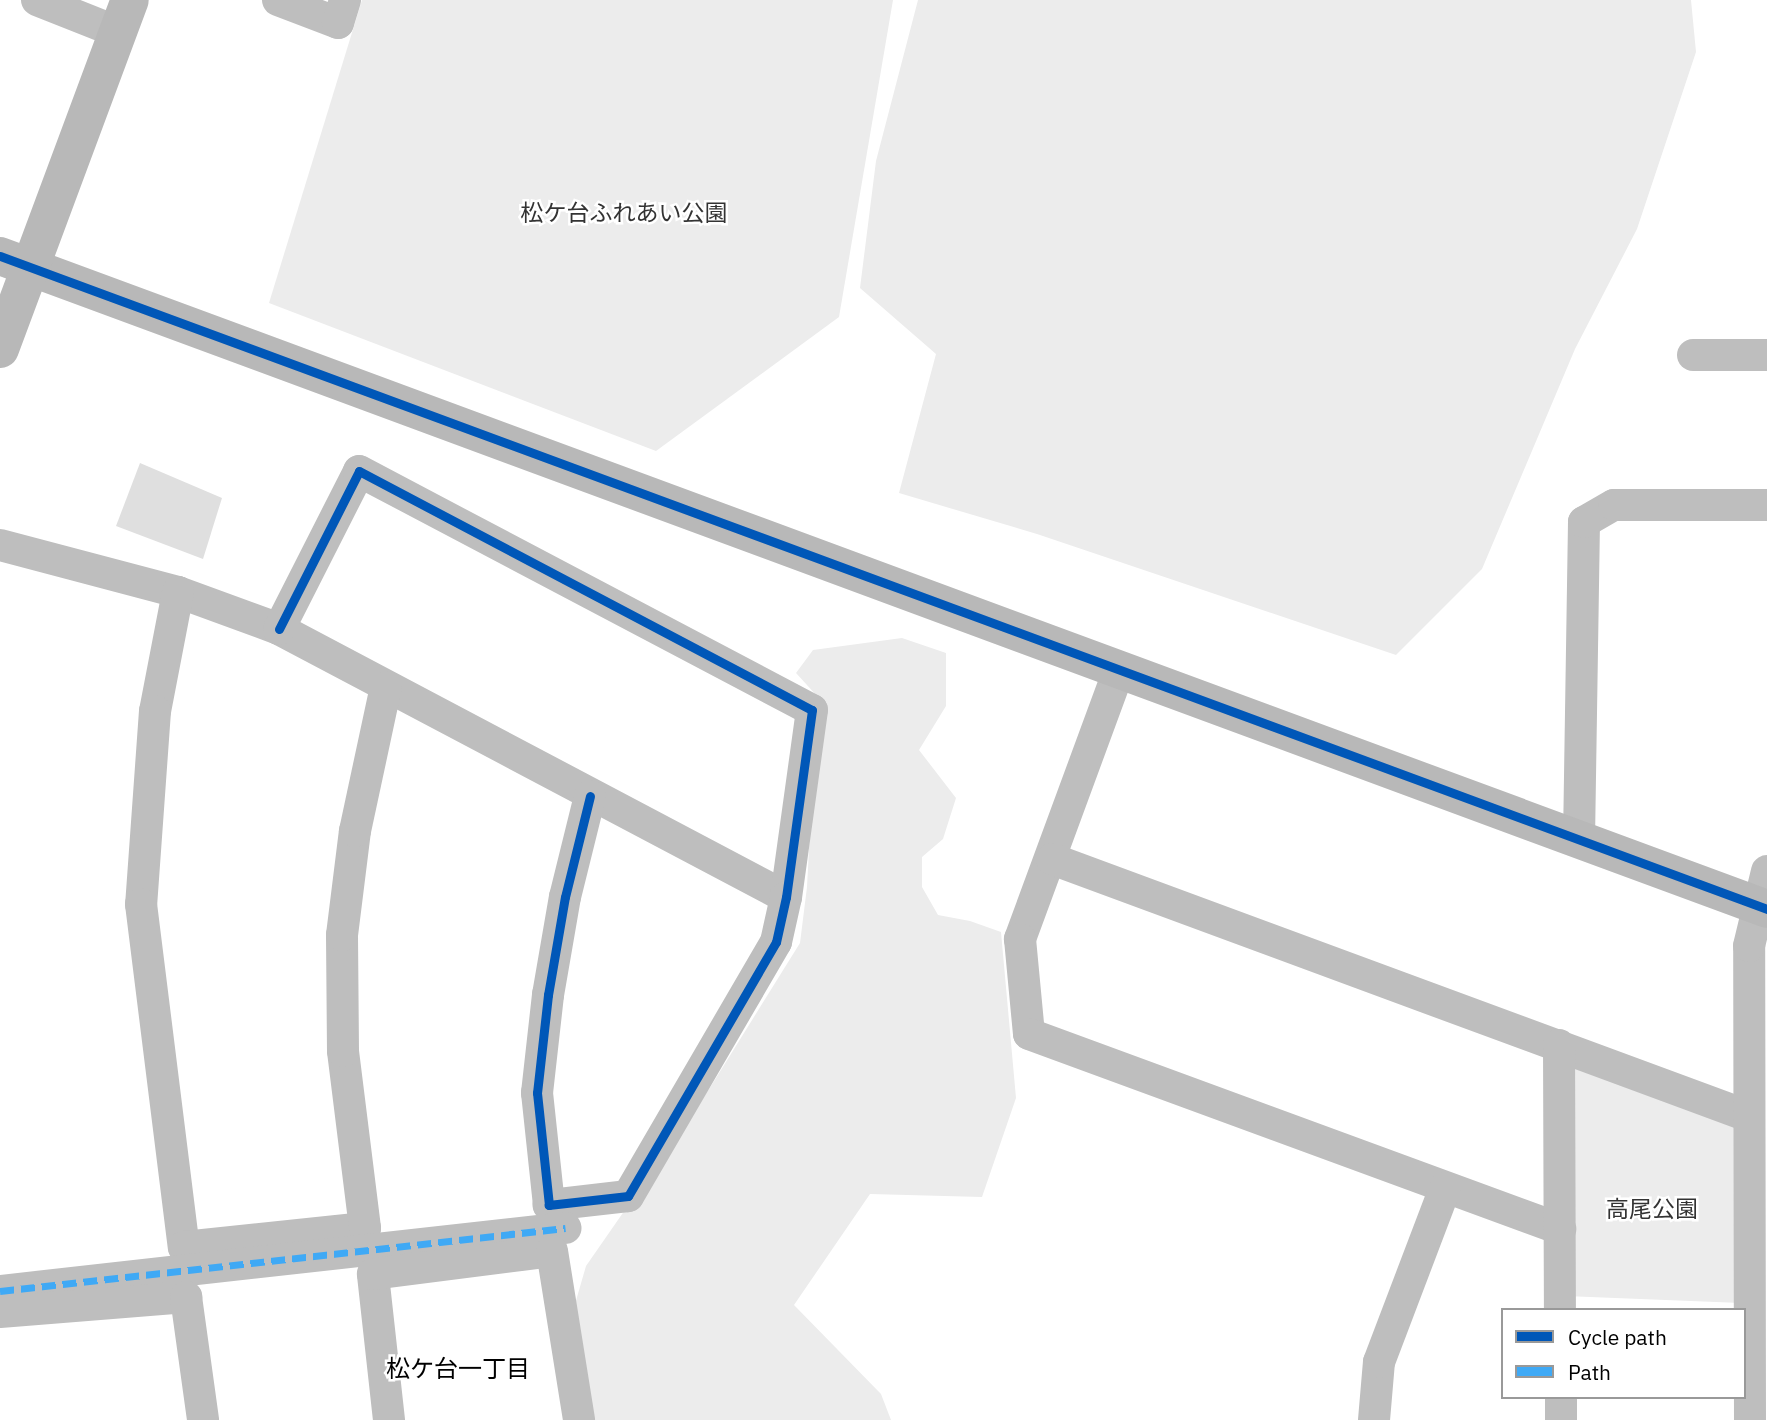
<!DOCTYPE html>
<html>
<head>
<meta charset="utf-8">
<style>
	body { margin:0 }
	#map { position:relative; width:1767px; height:1420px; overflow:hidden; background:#fff; font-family:"IBM Plex Sans","Noto Sans JP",sans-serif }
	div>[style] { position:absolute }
	.green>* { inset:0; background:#ececec }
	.building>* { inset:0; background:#dfdfdf }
	.street>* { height:32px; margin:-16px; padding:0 16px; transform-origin:16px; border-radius:16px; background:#bebebe }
	.secondary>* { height:38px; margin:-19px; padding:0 19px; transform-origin:19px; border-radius:19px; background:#b8b8b8 }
	.quiet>* { height:7px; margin-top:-3.5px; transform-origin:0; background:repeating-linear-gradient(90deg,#3fa9f5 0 14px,transparent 0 21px) }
	.cycleway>* { height:9px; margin:-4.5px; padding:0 4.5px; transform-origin:4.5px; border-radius:4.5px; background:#0057b8 }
	span { translate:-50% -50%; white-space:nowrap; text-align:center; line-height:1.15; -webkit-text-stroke:5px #fff; paint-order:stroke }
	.park-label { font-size:23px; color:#333 }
	.neighbourhood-label { font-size:24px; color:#000 }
	.legend { position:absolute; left:1501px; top:1308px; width:245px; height:91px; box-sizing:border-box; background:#fff; border:2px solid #999; margin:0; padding:9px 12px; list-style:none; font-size:21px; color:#000 }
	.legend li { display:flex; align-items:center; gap:14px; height:35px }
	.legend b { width:35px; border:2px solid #999 }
</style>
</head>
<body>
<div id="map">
	<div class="green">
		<i style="clip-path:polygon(362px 0,893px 0,839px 317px,656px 451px,269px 303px)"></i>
		<i style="clip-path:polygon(918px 0,1691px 0,1696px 52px,1637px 229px,1575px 349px,1482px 569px,1396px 655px,1037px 534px,899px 493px,936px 354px,860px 288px,876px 161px)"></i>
		<i style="clip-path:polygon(902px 638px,946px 653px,946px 706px,919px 750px,956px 798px,943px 839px,922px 857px,922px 887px,938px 915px,970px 921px,1001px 932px,1016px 1098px,982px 1197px,870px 1194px,794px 1305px,881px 1394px,891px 1420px,593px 1420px,573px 1311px,586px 1266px,711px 1086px,800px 943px,807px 887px,817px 696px,796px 673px,813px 650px)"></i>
		<i style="clip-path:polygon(1563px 1051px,1739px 1119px,1741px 1303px,1565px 1296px)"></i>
	</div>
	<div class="building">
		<i style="clip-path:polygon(140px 463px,222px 498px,203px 559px,116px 526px)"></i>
	</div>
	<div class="street">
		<i style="left:37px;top:0;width:87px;rotate:21.6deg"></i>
		<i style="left:278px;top:0;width:64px;rotate:21deg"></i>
		<i style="left:338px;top:23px;width:24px;rotate:-73deg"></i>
		<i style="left:1693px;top:355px;width:74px"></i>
		<i style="left:0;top:545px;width:184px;rotate:14.8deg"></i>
		<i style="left:178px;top:592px;width:108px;rotate:20.1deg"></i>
		<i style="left:279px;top:629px;width:573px;rotate:27.86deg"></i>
		<i style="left:178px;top:592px;width:121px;rotate:100.9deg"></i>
		<i style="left:155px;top:711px;width:194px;rotate:94.1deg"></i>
		<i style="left:141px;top:904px;width:346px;rotate:82.9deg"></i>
		<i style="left:184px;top:1247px;width:182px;rotate:-6deg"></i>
		<i style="left:365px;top:1228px;width:178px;rotate:-97.1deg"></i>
		<i style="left:343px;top:1051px;width:116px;rotate:-90.5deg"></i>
		<i style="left:342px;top:935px;width:105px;rotate:-82.9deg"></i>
		<i style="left:355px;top:831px;width:147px;rotate:-77.9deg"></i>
		<i style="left:279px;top:629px;width:177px;rotate:-63.1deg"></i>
		<i style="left:359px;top:471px;width:512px;rotate:27.82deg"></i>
		<i style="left:812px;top:710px;width:189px;rotate:97.9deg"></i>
		<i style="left:786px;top:897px;width:46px;rotate:102.5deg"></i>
		<i style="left:776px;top:942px;width:294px;rotate:120.2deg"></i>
		<i style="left:628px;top:1196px;width:80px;rotate:173.5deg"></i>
		<i style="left:549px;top:1205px;width:113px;rotate:-96.1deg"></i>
		<i style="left:537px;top:1093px;width:99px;rotate:-83.6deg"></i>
		<i style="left:548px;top:995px;width:99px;rotate:-80.2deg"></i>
		<i style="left:565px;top:897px;width:104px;rotate:-76.1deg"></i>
		<i style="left:1119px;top:670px;width:287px;rotate:110.2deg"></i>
		<i style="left:1020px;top:939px;width:95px;rotate:84.6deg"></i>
		<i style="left:1029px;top:1034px;width:566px;rotate:20.16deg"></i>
		<i style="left:1579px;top:840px;width:318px;rotate:-89.1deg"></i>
		<i style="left:1584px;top:522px;width:34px;rotate:-30deg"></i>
		<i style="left:1614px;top:505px;width:153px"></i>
		<i style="left:1052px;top:859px;width:742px;rotate:20.27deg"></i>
		<i style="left:1559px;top:1045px;width:265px;rotate:89.8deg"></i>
		<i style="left:0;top:1291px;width:569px;rotate:-6.36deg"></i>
		<i style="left:0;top:1312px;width:187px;rotate:-4.6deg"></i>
		<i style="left:186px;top:1297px;width:124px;rotate:82.1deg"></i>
		<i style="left:1561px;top:1397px;width:23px;rotate:90deg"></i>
		<i style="left:389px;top:1420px;width:147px;rotate:-96.3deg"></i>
		<i style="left:373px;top:1274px;width:180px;rotate:-7.3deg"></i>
		<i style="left:552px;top:1251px;width:171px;rotate:80.9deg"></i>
		<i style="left:1374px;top:1420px;width:58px;rotate:-85.1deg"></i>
		<i style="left:1379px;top:1362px;width:186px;rotate:-69.2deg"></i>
		<i style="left:1750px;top:1420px;width:474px;rotate:-90.1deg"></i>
		<i style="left:1749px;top:946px;width:77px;rotate:-76.5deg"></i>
	</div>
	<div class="secondary">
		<i style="left:0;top:256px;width:1884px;rotate:20.28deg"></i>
		<i style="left:0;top:349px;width:372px;rotate:-69.6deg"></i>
	</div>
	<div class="quiet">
		<i style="left:0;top:1291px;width:569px;rotate:-6.36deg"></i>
	</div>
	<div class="cycleway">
		<i style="left:0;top:256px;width:1884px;rotate:20.28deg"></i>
		<i style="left:279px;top:629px;width:177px;rotate:-63.1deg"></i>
		<i style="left:359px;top:471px;width:512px;rotate:27.82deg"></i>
		<i style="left:812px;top:710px;width:189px;rotate:97.9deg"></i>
		<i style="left:786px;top:897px;width:46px;rotate:102.5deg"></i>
		<i style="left:776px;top:942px;width:294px;rotate:120.2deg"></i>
		<i style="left:628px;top:1196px;width:80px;rotate:173.5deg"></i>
		<i style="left:549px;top:1205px;width:113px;rotate:-96.1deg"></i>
		<i style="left:537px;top:1093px;width:99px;rotate:-83.6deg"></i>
		<i style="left:548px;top:995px;width:99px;rotate:-80.2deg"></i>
		<i style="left:565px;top:897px;width:104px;rotate:-76.1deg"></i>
	</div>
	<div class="park-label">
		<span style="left:624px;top:212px">松ケ台ふれあい公園</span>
		<span style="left:1652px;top:1208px">高尾公園</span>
	</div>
	<div class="neighbourhood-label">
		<span style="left:458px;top:1369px">松ケ台一丁目</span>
	</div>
	<ul class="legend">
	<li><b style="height:9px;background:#0057b8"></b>Cycle path</li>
	<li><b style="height:9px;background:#3fa9f5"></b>Path</li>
	</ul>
</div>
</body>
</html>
